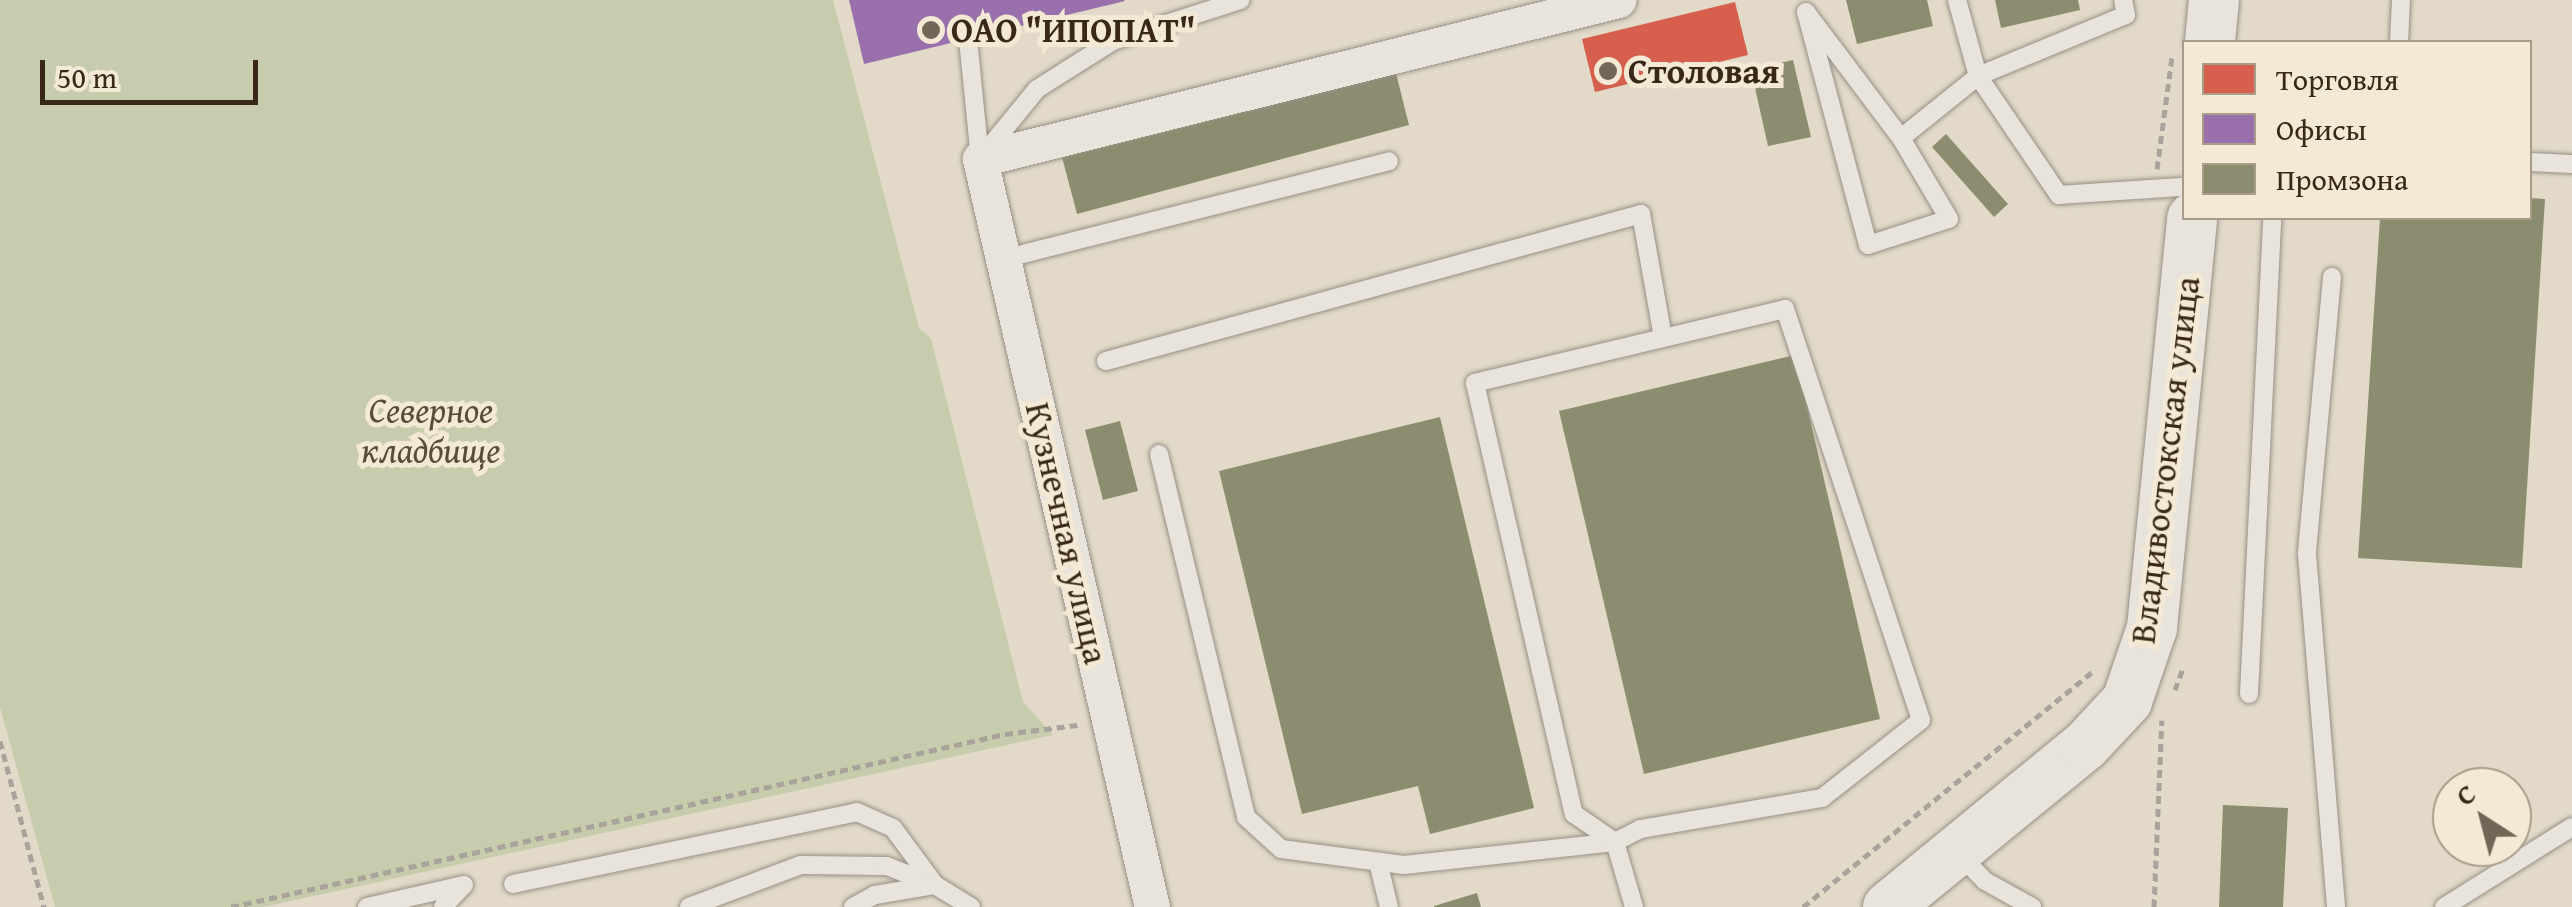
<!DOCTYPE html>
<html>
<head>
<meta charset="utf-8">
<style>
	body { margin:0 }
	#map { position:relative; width:2572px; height:907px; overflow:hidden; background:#e2d9c8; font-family:"Gentium Book Plus",serif }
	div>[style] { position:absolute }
	.green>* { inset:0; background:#c7ccac }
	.shops>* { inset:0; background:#d6604d }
	.offices>* { inset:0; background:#9970ab }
	.industry>* { inset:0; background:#8c8c6e }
	.path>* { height:5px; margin-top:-2.5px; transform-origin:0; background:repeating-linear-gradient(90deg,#a9a39b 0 8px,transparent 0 13px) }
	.roads { filter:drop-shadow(0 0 2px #979084) drop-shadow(0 0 2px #979084) }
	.lane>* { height:18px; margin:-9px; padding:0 9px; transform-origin:9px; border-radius:9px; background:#e8e3db }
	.street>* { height:35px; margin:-17.5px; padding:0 17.5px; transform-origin:17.5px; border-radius:17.5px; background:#e8e3db }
	.secondary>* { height:50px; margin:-25px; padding:0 25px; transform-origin:25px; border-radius:25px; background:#e8e3db }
	.dots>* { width:28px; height:28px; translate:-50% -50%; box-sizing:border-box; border:5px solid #f3e9d4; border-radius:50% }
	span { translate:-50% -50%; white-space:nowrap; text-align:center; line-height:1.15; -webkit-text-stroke:10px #f3e9d4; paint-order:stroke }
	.poi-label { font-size:35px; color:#392818; font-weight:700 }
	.left { translate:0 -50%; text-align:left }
	.park-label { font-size:35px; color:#574e38; font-style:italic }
	.street-label { font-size:35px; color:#392818 }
	.legend { position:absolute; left:2182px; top:40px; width:350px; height:180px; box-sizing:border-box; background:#f3e9d4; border:2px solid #a99c89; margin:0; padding:12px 18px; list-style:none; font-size:30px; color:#392818 }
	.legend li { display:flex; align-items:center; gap:20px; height:50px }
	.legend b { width:50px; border:2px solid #a99c89 }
	.north { position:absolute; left:2432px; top:767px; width:100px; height:100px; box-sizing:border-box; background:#f3e9d4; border:2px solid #a99c89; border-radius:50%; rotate:324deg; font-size:28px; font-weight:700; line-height:40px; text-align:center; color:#392818 }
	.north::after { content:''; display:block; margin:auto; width:35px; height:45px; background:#746656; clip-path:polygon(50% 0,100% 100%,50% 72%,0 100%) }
	.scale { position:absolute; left:40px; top:60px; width:218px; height:45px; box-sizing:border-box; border:5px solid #392818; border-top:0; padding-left:12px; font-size:30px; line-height:35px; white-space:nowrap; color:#392818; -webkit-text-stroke:8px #f3e9d4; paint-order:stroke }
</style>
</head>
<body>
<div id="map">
	<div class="green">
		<i style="clip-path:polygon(0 0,833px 0,919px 328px,931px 339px,1023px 702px,1053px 735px,263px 907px,55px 907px,0 707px)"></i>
	</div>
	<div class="shops">
		<i style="clip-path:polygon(1735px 2px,1748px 55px,1595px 92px,1582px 39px)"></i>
	</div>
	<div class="offices">
		<i style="clip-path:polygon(849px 0,1124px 0,1125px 1px,864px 64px)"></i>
	</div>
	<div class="industry">
		<i style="clip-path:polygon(1846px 0,1927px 0,1933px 26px,1857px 44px)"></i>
		<i style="clip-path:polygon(1995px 0,2078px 0,2080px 10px,2001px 28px)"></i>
		<i style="clip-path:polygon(1793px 60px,1811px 137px,1768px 146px,1751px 70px)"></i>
		<i style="clip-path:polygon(1395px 69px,1409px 125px,1077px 214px,1062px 157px)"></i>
		<i style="clip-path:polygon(1946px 134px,2008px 204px,1994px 217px,1932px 147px)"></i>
		<i style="clip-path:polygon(2530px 198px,2545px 199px,2522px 568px,2358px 558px,2380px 218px,2530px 218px)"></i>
		<i style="clip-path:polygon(1795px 355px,1880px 719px,1644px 774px,1559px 411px)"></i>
		<i style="clip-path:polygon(1440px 417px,1534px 808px,1430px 834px,1418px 786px,1302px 814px,1219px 471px)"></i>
		<i style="clip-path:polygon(1120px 421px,1138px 491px,1103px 500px,1085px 430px)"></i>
		<i style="clip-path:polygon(2223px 805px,2288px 808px,2283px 907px,2219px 907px)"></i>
		<i style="clip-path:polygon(1477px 893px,1481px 907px,1434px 907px,1434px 906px)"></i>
	</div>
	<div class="path">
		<i style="left:2157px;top:169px;width:113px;rotate:-82.4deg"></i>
		<i style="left:2175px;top:690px;width:23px;rotate:-70deg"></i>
		<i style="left:0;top:741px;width:172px;rotate:75.2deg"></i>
		<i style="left:231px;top:907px;width:793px;rotate:-12.6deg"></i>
		<i style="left:1005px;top:734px;width:73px;rotate:-7.1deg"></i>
		<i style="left:1803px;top:907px;width:377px;rotate:-39.1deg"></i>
		<i style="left:2154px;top:907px;width:187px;rotate:-87.6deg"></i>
	</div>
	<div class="roads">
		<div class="lane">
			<i style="left:1957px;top:0;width:79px;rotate:74.6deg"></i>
			<i style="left:1978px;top:76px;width:144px;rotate:55.8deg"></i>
			<i style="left:2059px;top:195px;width:125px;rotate:-3.7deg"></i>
			<i style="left:1806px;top:12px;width:158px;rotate:53deg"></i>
			<i style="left:1901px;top:138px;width:94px;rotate:59.3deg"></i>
			<i style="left:1949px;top:219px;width:85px;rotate:162.2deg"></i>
			<i style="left:1868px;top:245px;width:241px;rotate:-104.9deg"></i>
			<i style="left:968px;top:39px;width:121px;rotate:84.3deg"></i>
			<i style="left:2399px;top:42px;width:42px;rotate:-87.3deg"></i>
			<i style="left:1901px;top:138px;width:99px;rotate:-38.8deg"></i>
			<i style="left:1978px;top:76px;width:160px;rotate:-22.4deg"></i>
			<i style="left:2126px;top:15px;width:15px;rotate:-101deg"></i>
			<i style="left:983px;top:155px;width:85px;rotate:-50.7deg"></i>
			<i style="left:1037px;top:89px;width:90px;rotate:-32.3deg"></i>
			<i style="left:1113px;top:41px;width:134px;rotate:-17.8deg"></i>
			<i style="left:2530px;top:162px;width:42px;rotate:2.7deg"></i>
			<i style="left:1003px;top:259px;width:398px;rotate:-14.2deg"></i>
			<i style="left:2332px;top:277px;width:278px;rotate:95.2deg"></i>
			<i style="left:2307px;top:554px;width:354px;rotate:85.3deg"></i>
			<i style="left:1106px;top:361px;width:555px;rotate:-15.36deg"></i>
			<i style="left:1641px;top:214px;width:126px;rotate:79.9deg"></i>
			<i style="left:1159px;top:454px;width:373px;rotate:76.5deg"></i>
			<i style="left:1246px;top:817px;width:47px;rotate:42.4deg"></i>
			<i style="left:1281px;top:849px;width:124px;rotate:7.4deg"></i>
			<i style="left:1404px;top:865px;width:212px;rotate:-6.2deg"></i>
			<i style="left:1615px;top:842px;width:28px;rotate:-27deg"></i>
			<i style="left:1640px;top:829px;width:185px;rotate:-9.7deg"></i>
			<i style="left:1822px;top:798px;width:126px;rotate:-38.2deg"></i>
			<i style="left:1921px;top:720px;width:433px;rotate:-108.3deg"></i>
			<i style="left:1785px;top:309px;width:319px;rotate:166.6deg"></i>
			<i style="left:1475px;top:383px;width:442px;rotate:77.1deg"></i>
			<i style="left:1574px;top:814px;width:50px;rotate:34.3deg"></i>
			<i style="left:1615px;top:842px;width:68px;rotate:73.7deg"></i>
			<i style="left:2249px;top:694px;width:477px;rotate:-87.2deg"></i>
			<i style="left:1957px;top:852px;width:40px;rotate:46deg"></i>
			<i style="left:1985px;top:881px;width:54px;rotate:29deg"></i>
			<i style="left:1378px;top:862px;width:46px;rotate:76.3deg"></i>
			<i style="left:513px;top:884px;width:351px;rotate:-11.8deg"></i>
			<i style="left:857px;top:812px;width:39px;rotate:24deg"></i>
			<i style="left:893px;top:828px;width:71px;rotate:53.6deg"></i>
			<i style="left:367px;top:907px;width:99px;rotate:-12.8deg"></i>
			<i style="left:464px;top:885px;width:30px;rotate:134deg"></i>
			<i style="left:689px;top:907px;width:120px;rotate:-20.6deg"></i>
			<i style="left:801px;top:865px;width:86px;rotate:0.7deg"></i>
			<i style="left:887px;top:866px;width:48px;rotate:21.8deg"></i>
			<i style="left:853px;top:907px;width:25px;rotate:-29deg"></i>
			<i style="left:875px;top:895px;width:61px;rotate:-9.5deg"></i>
			<i style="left:935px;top:885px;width:42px;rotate:31.4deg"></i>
			<i style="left:2444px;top:907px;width:151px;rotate:-32deg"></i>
		</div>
		<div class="street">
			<i style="left:1152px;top:907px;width:768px;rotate:-102.95deg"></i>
			<i style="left:980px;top:159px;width:658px;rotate:-13.99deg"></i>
		</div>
		<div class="secondary">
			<i style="left:2210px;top:42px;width:42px;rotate:-84.6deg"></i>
			<i style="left:1888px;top:907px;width:254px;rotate:-39.3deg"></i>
			<i style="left:2085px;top:746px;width:62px;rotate:-47deg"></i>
			<i style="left:2127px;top:701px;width:77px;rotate:-71.1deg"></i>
			<i style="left:2152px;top:628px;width:412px;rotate:-84.4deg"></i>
		</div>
	</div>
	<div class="dots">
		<i style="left:931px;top:30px;background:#746656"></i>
		<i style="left:1608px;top:71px;background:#746656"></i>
	</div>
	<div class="poi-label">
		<span class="left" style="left:951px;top:30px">ОАО "ИПОПАТ"</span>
		<span class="left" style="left:1628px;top:71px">Столовая</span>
	</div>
	<div class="park-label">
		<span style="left:431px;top:430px">Северное<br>кладбище</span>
	</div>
	<div class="street-label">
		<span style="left:2165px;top:460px;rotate:-83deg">Владивостокская улица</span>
		<span style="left:1067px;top:533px;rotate:77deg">Кузнечная улица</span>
	</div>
	<ul class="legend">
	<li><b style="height:28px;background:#d6604d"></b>Торговля</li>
	<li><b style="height:28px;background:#9970ab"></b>Офисы</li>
	<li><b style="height:28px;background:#8c8c6e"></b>Промзона</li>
	</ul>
	<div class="north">С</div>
	<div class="scale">50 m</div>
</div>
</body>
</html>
